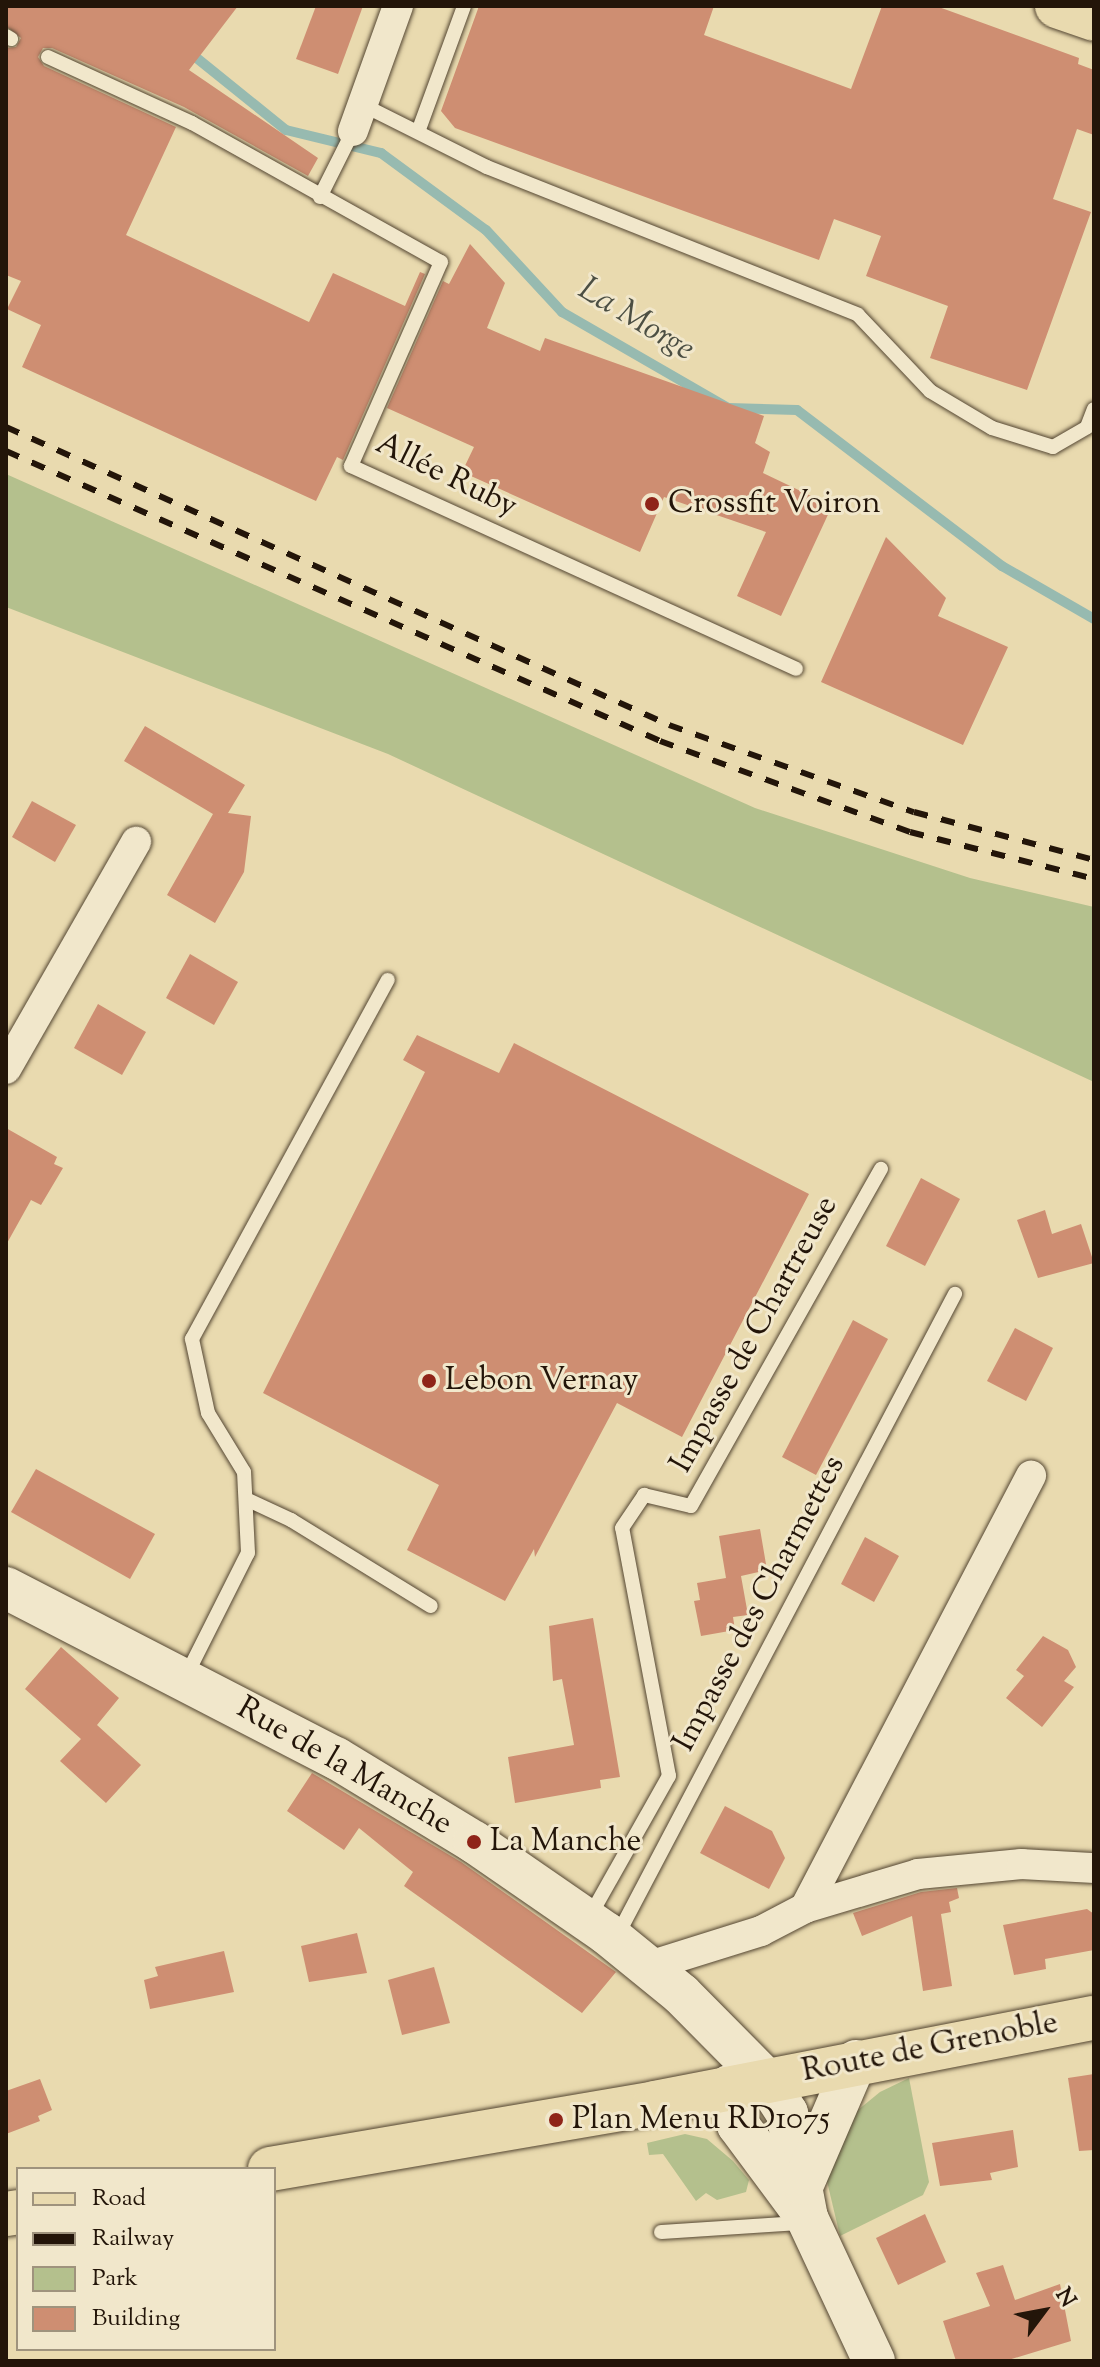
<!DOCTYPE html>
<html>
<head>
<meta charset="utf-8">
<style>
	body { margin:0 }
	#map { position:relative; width:1100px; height:2367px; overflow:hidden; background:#e9daaf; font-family:"Sorts Mill Goudy",serif }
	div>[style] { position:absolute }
	.green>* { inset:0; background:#b4c08d }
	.stream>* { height:10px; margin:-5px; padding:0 5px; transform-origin:5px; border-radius:5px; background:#97bab0 }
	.building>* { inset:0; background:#ce8e72 }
	.roads { filter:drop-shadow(0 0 2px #544632) drop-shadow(0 0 2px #544632) }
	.lane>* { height:14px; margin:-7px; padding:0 7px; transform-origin:7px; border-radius:7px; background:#f1e7cb }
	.street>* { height:30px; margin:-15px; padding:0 15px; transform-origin:15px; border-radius:15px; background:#f1e7cb }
	.secondary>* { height:42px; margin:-21px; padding:0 21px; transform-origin:21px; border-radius:21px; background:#f1e7cb }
	.primary>* { height:44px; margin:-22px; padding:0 22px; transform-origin:22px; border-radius:22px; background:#e9daaf }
	.rail>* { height:6px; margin-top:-3px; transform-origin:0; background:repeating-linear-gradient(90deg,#231509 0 14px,transparent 0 28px) }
	.dots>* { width:22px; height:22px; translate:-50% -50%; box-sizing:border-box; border:4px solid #f1e7cb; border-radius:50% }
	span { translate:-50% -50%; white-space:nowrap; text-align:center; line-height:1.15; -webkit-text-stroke:6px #f1e7cb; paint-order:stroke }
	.street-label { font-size:32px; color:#231509 }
	.poi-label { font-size:32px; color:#231509 }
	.left { translate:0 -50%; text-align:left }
	.water-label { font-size:34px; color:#4c4f43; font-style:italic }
	.frame { position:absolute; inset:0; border:8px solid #231509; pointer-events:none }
	.legend { position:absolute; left:16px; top:2167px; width:260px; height:184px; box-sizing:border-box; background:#f1e7cb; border:2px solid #9f937d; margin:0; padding:10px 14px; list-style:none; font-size:24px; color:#231509 }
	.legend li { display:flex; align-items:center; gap:16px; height:40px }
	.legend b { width:40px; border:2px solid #9f937d }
	.north { position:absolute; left:1004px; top:2271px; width:80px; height:80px; -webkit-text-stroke:6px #f1e7cb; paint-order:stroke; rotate:58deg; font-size:22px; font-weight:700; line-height:32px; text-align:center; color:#231509 }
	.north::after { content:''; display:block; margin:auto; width:28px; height:36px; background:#231509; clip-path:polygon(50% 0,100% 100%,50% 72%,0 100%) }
</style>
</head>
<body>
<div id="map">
	<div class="green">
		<i style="clip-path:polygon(6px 474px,755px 808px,970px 878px,1094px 907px,1094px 1082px,388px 754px,6px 607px)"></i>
		<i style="clip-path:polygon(909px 2078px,929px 2182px,923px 2195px,840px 2236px,826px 2177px,836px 2142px,858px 2110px,880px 2092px)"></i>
		<i style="clip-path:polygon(685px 2134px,707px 2139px,733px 2161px,749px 2180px,746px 2192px,717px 2200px,706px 2193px,696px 2201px,663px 2154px,649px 2155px,647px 2143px)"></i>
	</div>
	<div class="stream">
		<i style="left:188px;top:51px;width:126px;rotate:38.9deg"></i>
		<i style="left:286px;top:130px;width:98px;rotate:13.6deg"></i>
		<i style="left:381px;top:153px;width:130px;rotate:36.3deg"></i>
		<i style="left:486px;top:230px;width:112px;rotate:47.2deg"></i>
		<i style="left:562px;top:312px;width:192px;rotate:30deg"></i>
		<i style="left:728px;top:408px;width:69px;rotate:1.7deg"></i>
		<i style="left:797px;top:410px;width:258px;rotate:37.3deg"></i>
		<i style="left:1002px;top:566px;width:106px;rotate:29.9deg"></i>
	</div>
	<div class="building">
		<i style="clip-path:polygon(6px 6px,238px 6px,189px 70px,318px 158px,308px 176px,184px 107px,52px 48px,43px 48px,38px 57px,44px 66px,176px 127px,126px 235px,309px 322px,333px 273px,405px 306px,420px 272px,425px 274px,343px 460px,337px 457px,316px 501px,22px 367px,41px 325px,7px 309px,21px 281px,6px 275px,6px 48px,16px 47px,21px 38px,6px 26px)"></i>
		<i style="clip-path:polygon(316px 6px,363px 6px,338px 74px,296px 59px)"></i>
		<i style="clip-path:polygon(479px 6px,714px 6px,704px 35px,851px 89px,882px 6px,936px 6px,1079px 58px,1078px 64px,1094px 70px,1094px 135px,1077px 129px,1053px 199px,1091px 212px,1027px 390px,930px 358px,948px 306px,866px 276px,881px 236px,834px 219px,819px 260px,455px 128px,441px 111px)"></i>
		<i style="clip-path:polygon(470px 244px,505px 283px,487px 328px,540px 351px,545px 338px,764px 416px,755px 443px,770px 452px,763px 473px,832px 506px,781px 616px,737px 596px,766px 532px,664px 497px,640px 552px,462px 472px,474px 447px,387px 408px,443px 281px,449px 284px)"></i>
		<i style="clip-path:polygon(886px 537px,946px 598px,938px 616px,1008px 647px,963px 745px,821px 682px)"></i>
		<i style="clip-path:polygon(145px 726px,245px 785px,228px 813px,251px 816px,244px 872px,215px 923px,167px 895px,213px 814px,124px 761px)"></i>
		<i style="clip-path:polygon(32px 801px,76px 825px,55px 862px,12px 837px)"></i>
		<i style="clip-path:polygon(190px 954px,238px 982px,214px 1025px,166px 998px)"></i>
		<i style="clip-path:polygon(98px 1004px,146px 1032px,122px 1075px,74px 1048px)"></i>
		<i style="clip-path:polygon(417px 1035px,499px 1073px,514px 1043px,809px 1194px,682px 1437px,617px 1403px,535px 1557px,534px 1549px,505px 1601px,407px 1550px,439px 1485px,263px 1393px,425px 1072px,403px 1060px)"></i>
		<i style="clip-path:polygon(6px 1128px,57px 1157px,54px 1164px,63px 1168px,41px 1205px,31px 1200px,6px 1245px)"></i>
		<i style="clip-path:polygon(921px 1178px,960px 1199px,925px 1266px,886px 1246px)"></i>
		<i style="clip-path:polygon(1045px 1210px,1052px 1234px,1081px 1224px,1094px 1263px,1038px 1278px,1017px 1220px)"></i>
		<i style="clip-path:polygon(853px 1320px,888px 1339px,816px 1475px,782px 1457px)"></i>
		<i style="clip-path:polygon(1015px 1328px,1053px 1348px,1026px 1401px,987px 1381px)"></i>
		<i style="clip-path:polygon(36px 1469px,155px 1534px,130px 1579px,11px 1512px)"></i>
		<i style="clip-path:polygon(760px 1529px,767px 1570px,741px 1576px,748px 1615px,733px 1617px,735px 1630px,701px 1636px,694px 1601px,700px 1600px,697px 1583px,726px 1578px,719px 1536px)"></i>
		<i style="clip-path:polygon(865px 1537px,899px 1556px,874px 1602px,841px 1584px)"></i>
		<i style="clip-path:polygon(593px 1618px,620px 1777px,600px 1780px,601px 1788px,515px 1803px,508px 1757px,574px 1745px,562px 1679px,553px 1681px,549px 1626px)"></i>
		<i style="clip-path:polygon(1043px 1636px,1068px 1650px,1076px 1667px,1064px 1681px,1074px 1687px,1042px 1727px,1006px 1698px,1024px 1676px,1016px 1670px)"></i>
		<i style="clip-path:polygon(61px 1647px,119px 1698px,97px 1725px,141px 1765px,106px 1803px,60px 1761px,81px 1739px,25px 1689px)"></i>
		<i style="clip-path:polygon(312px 1773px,461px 1862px,616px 1972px,582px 2013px,404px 1886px,413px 1872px,359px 1828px,344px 1850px,287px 1811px)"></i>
		<i style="clip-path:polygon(725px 1806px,772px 1831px,785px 1858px,769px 1889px,700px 1853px)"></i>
		<i style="clip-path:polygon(957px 1888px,959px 1898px,949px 1902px,951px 1912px,941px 1914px,952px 1986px,923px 1991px,912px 1916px,862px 1936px,853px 1913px,921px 1892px)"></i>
		<i style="clip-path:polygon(1087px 1909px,1094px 1914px,1094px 1950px,1045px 1959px,1046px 1969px,1014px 1975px,1003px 1925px)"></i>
		<i style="clip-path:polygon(357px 1933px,367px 1973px,309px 1982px,301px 1946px)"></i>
		<i style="clip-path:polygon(224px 1951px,234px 1992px,150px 2009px,144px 1980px,158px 1976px,155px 1967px)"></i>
		<i style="clip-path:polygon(434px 1967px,450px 2023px,402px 2035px,388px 1980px)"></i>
		<i style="clip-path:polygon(1094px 2074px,1094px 2150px,1079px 2151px,1068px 2078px)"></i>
		<i style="clip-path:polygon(40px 2079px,52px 2110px,38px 2116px,40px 2121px,6px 2134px,6px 2091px)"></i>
		<i style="clip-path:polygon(1013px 2130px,1018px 2167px,990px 2173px,992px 2180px,940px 2186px,932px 2143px)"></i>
		<i style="clip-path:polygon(925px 2214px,946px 2262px,898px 2285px,876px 2238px)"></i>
		<i style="clip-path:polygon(1003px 2265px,1015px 2300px,1060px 2284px,1071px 2341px,1005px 2361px,956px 2361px,943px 2321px,990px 2306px,976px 2273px)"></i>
	</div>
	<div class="roads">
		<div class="lane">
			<i style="left:6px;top:36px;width:6px;rotate:31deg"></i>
			<i style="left:48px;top:57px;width:158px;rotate:24.6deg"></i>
			<i style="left:192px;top:123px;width:285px;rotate:29.2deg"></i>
			<i style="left:441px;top:262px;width:223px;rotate:113.8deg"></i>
			<i style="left:351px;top:466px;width:489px;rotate:24.5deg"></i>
			<i style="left:363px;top:105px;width:139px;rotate:26.6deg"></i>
			<i style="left:487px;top:167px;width:399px;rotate:21.7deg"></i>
			<i style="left:858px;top:315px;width:105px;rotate:46.5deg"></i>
			<i style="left:930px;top:391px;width:72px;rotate:30.8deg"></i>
			<i style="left:992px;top:428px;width:64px;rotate:17.3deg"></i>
			<i style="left:1053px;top:447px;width:39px;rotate:-30deg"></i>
			<i style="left:1087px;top:427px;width:19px;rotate:-69deg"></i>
			<i style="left:418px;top:132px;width:134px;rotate:-69.9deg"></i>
			<i style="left:320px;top:197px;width:74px;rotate:-63.4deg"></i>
			<i style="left:246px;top:1499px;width:50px;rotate:25deg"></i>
			<i style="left:291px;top:1520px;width:164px;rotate:31.6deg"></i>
			<i style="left:185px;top:1678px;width:140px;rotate:-63.3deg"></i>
			<i style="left:248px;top:1553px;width:81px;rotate:-92.8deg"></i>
			<i style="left:244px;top:1472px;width:69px;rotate:-121.4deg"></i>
			<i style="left:208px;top:1413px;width:76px;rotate:-102.2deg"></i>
			<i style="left:192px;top:1339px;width:409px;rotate:-61.4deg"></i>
			<i style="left:590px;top:1916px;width:161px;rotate:-60.6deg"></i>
			<i style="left:669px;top:1776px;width:252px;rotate:-100.7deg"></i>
			<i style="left:622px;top:1528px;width:40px;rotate:-56deg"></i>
			<i style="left:644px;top:1495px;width:48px;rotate:13.2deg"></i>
			<i style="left:691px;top:1506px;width:387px;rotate:-60.6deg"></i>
			<i style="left:616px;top:1938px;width:728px;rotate:-62.24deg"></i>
			<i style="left:661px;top:2232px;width:139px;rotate:-3.7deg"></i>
		</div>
		<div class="street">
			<i style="left:353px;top:131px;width:133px;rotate:-70.2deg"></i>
			<i style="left:6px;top:1069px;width:262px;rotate:-60.2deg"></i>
			<i style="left:805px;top:1908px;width:488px;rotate:-62.4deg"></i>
			<i style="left:646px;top:1967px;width:121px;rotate:-17.4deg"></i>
			<i style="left:761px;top:1931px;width:50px;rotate:-27.6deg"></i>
			<i style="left:805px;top:1908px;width:118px;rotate:-16.7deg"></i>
			<i style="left:918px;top:1874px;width:104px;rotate:-5.5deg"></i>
			<i style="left:1022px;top:1864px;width:72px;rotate:3.2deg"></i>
		</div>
		<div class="secondary">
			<i style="left:6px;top:1588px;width:371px;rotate:27.3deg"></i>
			<i style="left:336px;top:1758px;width:162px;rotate:31.3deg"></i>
			<i style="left:474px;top:1842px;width:160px;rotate:34.6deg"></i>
			<i style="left:606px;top:1933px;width:97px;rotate:39.1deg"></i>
			<i style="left:681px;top:1994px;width:120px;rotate:45.3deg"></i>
			<i style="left:765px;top:2079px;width:40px;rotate:57.1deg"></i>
			<i style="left:787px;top:2113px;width:107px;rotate:79.2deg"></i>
			<i style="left:729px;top:2086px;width:40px;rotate:77deg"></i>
			<i style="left:738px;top:2125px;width:116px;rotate:53.4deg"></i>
			<i style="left:807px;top:2218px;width:158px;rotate:64.9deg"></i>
			<i style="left:803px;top:2184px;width:134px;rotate:-66.7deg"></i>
		</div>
		<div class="primary">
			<i style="left:1057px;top:6px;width:39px;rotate:19deg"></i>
			<i style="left:270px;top:2169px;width:391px;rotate:-9.7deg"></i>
			<i style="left:655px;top:2103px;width:447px;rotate:-11deg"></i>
			<i style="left:6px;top:2214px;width:12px;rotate:-9deg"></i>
		</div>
	</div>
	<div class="rail">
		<i style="left:6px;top:427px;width:727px;rotate:24.2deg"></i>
		<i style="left:669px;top:725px;width:260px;rotate:19.6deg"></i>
		<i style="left:914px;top:812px;width:186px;rotate:14.9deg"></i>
		<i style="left:6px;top:451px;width:715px;rotate:23.91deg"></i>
		<i style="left:660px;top:741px;width:266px;rotate:20deg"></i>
		<i style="left:910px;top:832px;width:190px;rotate:14.3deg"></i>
	</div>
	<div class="dots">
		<i style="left:652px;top:504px;background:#8f2418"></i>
		<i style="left:429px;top:1381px;background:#8f2418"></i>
		<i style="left:474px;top:1842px;background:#8f2418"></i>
		<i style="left:556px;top:2120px;background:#8f2418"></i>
	</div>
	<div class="street-label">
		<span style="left:446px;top:476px;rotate:26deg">Allée Ruby</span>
		<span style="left:755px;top:1335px;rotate:-61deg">Impasse de Chartreuse</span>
		<span style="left:760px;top:1604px;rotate:-62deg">Impasse des Charmettes</span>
		<span style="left:344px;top:1767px;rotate:30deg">Rue de la Manche</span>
		<span style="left:930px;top:2048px;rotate:-11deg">Route de Grenoble</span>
	</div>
	<div class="poi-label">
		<span class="left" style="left:668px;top:504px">Crossfit Voiron</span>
		<span class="left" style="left:445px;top:1381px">Lebon Vernay</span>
		<span class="left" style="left:490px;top:1842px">La Manche</span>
		<span class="left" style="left:572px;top:2120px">Plan Menu RD1075</span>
	</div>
	<div class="water-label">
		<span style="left:636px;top:320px;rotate:31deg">La Morge</span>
	</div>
	<div class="frame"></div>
	<ul class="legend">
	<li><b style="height:10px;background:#e9daaf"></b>Road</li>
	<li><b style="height:10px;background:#231509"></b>Railway</li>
	<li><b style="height:22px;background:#b4c08d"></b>Park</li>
	<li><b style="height:22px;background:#ce8e72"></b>Building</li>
	</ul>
	<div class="north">N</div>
</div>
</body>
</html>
